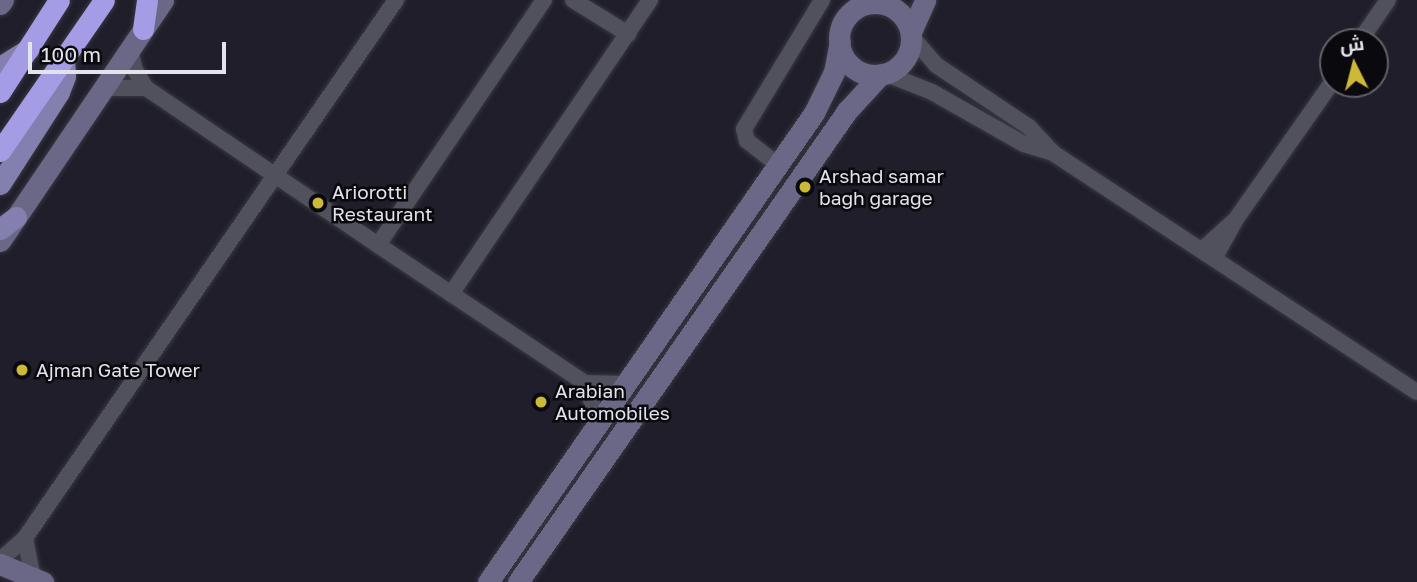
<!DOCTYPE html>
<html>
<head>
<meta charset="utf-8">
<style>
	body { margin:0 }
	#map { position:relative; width:1417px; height:582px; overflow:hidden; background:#1f1e2a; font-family:"Golos Text",Cairo,sans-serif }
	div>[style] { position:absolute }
	.roads { filter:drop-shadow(0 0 2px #393842) drop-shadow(0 0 2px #393842) }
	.street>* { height:16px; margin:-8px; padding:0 8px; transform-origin:8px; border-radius:8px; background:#51515e }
	.secondary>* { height:21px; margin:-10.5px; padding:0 10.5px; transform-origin:10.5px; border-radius:10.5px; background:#6a6886 }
	.secondary>.ring { margin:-10.5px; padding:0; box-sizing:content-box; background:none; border:21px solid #6a6886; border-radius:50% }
	.primary>* { height:21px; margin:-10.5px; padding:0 10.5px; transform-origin:10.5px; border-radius:10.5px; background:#837faf }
	.highway>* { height:21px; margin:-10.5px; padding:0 10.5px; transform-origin:10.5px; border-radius:10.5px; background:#a49de5 }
	.dots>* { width:19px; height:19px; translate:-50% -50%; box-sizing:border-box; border:4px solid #09090e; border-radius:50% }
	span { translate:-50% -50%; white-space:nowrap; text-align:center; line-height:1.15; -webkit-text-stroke:5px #09090e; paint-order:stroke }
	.poi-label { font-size:19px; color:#e3e3eb }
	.left { translate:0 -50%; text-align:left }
	.north { position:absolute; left:1319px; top:28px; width:70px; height:70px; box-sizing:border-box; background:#09090e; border:2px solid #606066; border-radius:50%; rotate:354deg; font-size:19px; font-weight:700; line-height:28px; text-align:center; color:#e3e3eb }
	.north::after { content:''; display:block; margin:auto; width:24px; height:32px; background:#ceb837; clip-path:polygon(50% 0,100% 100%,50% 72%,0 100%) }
	.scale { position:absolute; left:28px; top:42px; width:198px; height:32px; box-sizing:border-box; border:4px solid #e3e3eb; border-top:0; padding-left:9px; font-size:21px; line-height:24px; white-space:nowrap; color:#e3e3eb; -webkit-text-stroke:5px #09090e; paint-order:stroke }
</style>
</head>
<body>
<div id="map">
	<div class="roads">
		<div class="street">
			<i style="left:573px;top:0;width:65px;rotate:31.7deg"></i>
			<i style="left:911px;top:36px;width:38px;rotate:49deg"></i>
			<i style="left:936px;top:65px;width:112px;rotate:33.7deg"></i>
			<i style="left:1029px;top:127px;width:35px;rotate:47deg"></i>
			<i style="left:1359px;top:42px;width:51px;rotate:-55.4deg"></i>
			<i style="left:130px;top:49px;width:22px;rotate:77deg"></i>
			<i style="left:135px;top:70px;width:21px;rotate:59deg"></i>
			<i style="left:146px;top:88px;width:280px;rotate:34.1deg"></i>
			<i style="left:378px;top:245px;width:249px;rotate:33.7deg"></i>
			<i style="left:585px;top:383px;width:41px;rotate:1.4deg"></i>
			<i style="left:884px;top:73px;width:52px;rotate:21.6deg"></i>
			<i style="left:932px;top:92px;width:106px;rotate:29.5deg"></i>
			<i style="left:1024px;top:144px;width:30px;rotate:17deg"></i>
			<i style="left:1053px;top:153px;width:435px;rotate:33.3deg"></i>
			<i style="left:104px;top:88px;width:42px"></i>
			<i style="left:778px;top:165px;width:39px;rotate:-142deg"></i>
			<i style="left:747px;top:141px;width:12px;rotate:-104deg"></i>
			<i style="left:744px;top:129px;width:151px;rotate:-58.8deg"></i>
			<i style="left:378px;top:245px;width:296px;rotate:-55.9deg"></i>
			<i style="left:1203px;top:249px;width:42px;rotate:-42.1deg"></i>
			<i style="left:1215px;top:257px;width:43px;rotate:-61.1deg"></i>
			<i style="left:1236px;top:219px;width:169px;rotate:-54.9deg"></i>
			<i style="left:451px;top:294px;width:355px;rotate:-55.9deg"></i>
			<i style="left:585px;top:383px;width:42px;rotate:70.7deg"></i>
			<i style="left:25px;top:538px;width:41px;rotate:78.7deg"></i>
			<i style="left:0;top:560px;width:33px;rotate:-41deg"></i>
			<i style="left:25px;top:538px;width:654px;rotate:-55.41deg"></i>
		</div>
		<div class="secondary">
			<i class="ring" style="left:839px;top:3px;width:51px;height:51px"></i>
			<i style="left:0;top:4px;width:5px;rotate:-53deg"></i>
			<i style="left:911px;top:32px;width:35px;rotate:-66deg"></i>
			<i style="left:0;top:241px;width:291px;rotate:-55.9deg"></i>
			<i style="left:0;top:564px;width:47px;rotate:22.7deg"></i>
			<i style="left:488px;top:582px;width:571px;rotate:-55.2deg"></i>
			<i style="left:814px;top:113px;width:46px;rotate:-64deg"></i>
			<i style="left:834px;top:72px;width:31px;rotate:-79deg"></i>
			<i style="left:518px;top:582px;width:575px;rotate:-55.07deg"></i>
			<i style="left:847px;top:111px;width:50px;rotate:-47.4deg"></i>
		</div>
		<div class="primary">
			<i style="left:0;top:67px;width:34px;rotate:-32deg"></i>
			<i style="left:0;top:184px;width:109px;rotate:-57.3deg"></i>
			<i style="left:59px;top:92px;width:17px;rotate:-69deg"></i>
			<i style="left:65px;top:76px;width:18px;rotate:-93deg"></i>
			<i style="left:0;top:229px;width:20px;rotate:-37deg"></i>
		</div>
		<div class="highway">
			<i style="left:143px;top:29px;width:29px;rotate:-82deg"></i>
			<i style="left:0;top:92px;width:109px;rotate:-57.3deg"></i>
			<i style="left:0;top:151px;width:183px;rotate:-55.4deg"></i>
		</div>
	</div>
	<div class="dots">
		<i style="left:805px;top:187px;background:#ceb837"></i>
		<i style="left:318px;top:203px;background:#ceb837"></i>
		<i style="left:22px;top:370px;background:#ceb837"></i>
		<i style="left:541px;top:402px;background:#ceb837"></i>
	</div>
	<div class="poi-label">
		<span class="left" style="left:819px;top:187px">Arshad samar<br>bagh garage</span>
		<span class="left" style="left:332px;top:203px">Ariorotti<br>Restaurant</span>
		<span class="left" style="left:36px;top:370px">Ajman Gate Tower</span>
		<span class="left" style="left:555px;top:402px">Arabian<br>Automobiles</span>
	</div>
	<div class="north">ش</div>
	<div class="scale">100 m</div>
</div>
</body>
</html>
